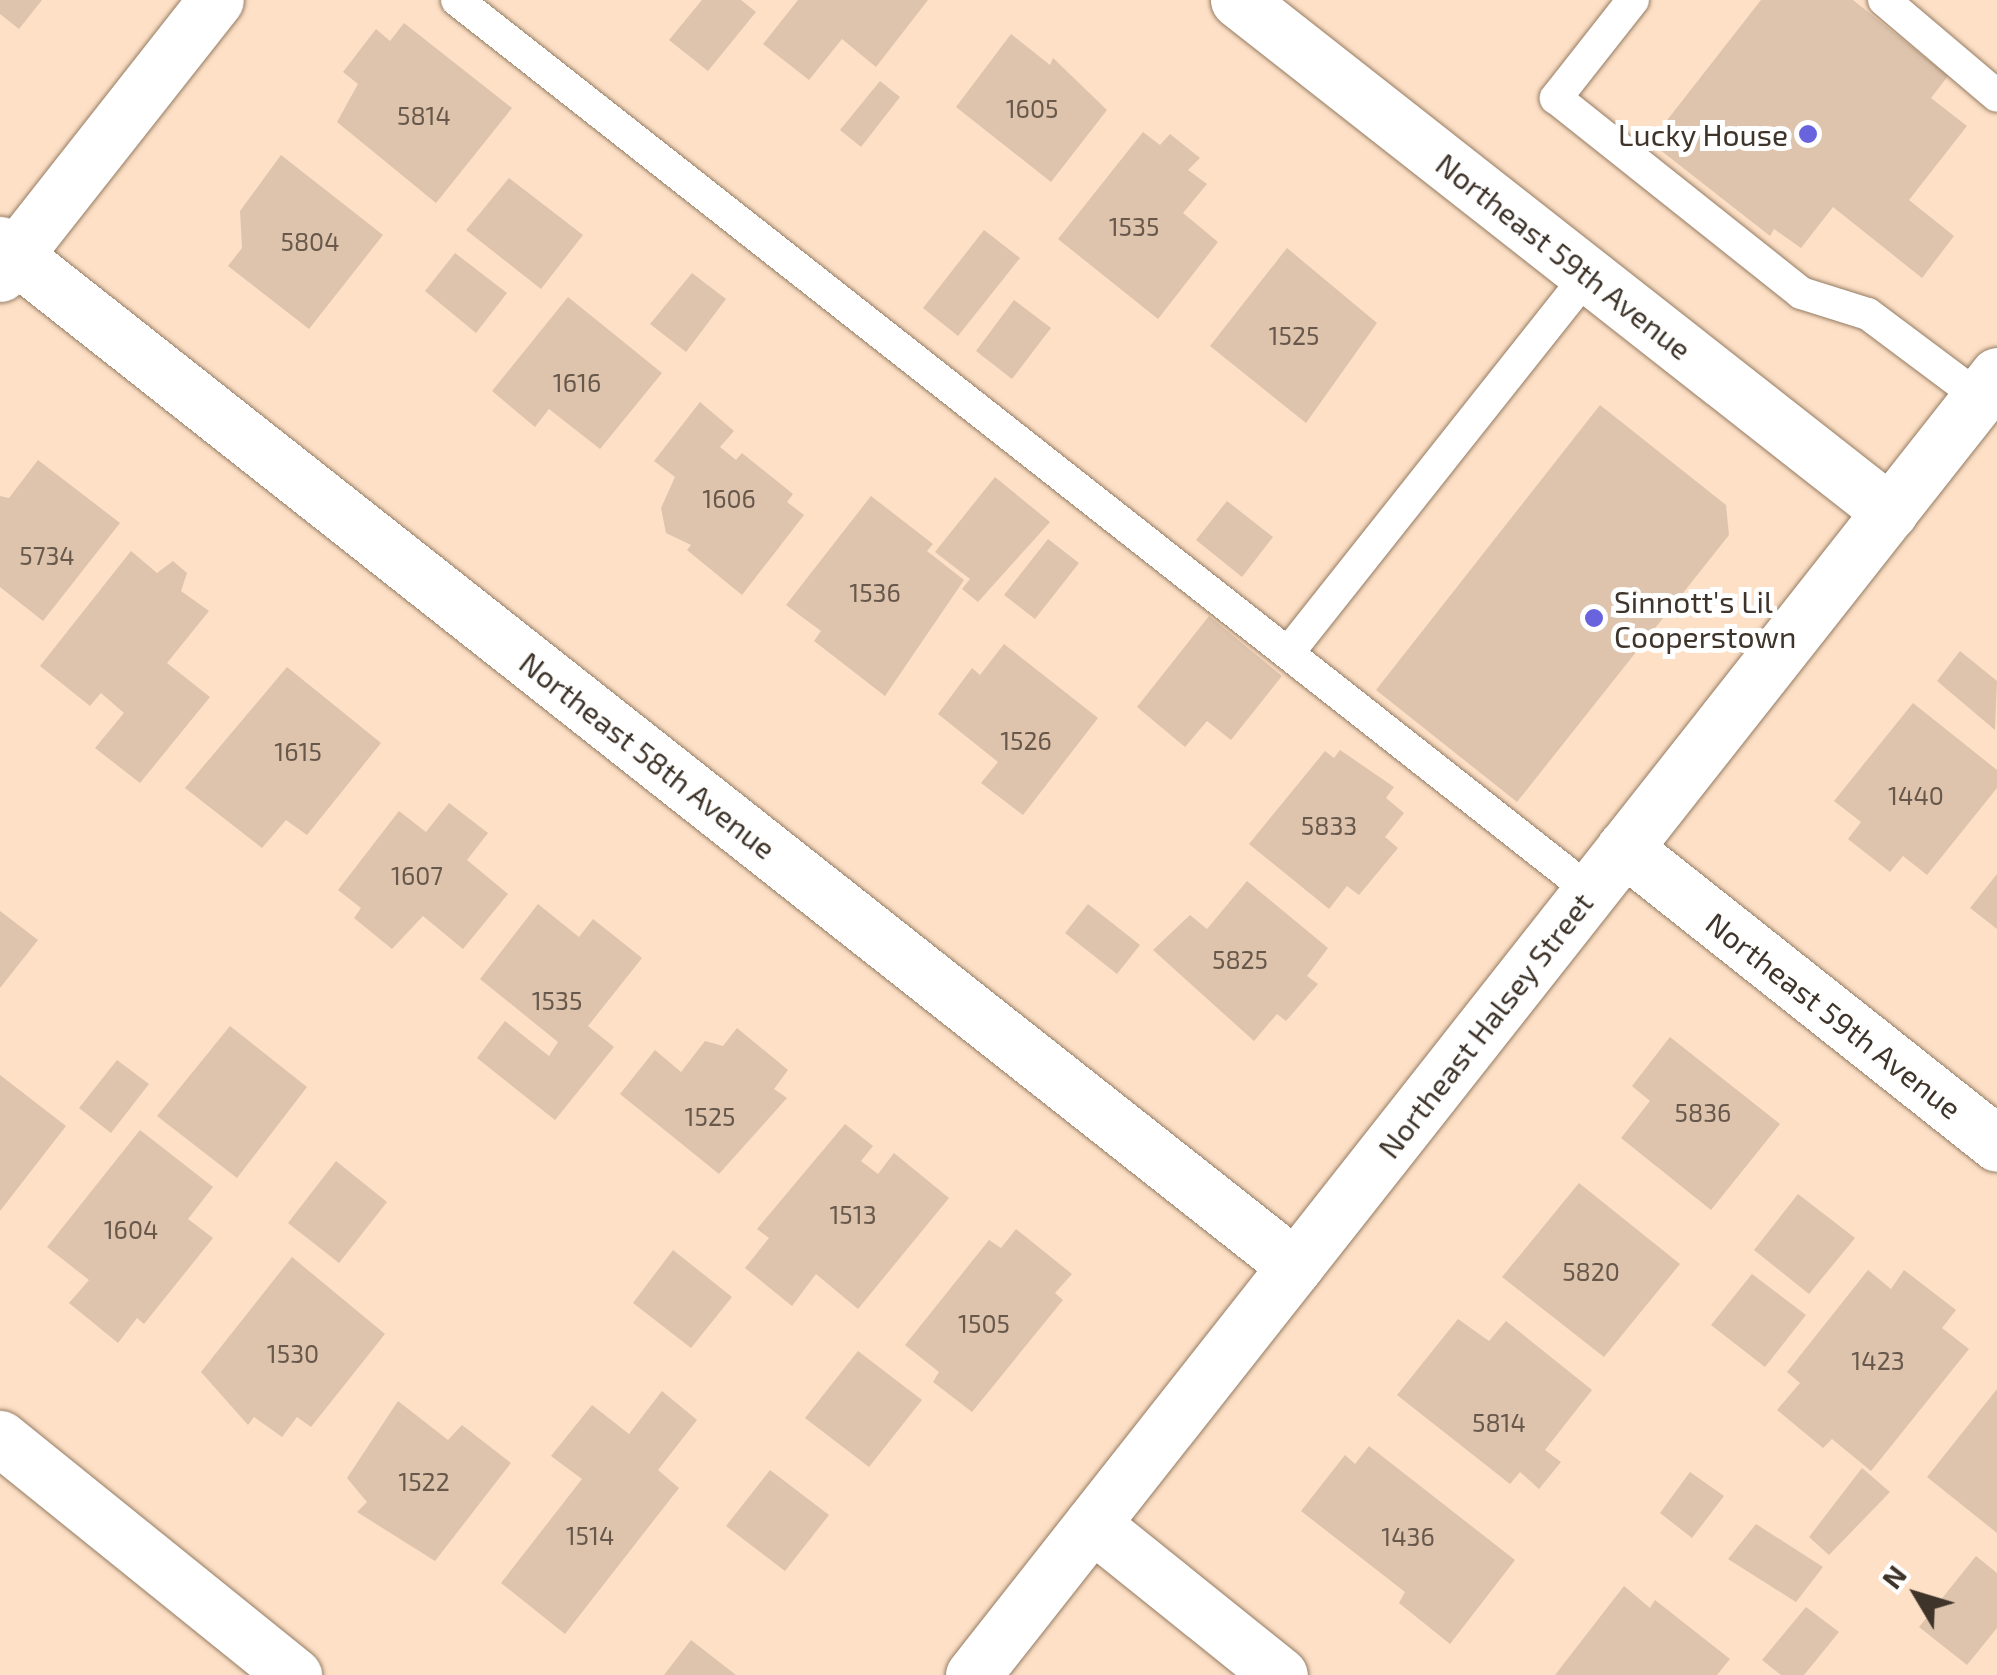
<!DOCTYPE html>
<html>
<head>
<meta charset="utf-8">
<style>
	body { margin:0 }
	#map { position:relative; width:1997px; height:1675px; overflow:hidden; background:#fde0c6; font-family:"Exo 2",sans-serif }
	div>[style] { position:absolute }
	.building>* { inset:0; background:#dec4ad }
	.roads { filter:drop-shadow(0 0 2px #947b63) drop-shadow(0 0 2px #947b63) }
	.service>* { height:32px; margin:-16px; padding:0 16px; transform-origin:16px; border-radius:16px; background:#fff }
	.minor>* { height:55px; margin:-27.5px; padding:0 27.5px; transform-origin:27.5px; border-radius:27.5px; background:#fff }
	.secondary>* { height:55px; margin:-27.5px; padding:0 27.5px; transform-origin:27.5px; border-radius:27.5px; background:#fff }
	.dots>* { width:28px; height:28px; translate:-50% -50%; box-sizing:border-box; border:5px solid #fff; border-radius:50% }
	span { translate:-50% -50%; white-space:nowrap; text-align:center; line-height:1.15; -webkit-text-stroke:10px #fff; paint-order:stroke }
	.number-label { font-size:25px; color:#67584b }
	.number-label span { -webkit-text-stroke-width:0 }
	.poi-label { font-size:30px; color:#3f342a }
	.right { translate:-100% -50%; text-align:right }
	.left { translate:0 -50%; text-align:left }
	.street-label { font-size:30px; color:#3f342a }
	.north { position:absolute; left:1867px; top:1545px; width:100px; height:100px; -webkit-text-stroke:8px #fff; paint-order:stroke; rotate:308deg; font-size:28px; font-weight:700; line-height:40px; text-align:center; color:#3f342a }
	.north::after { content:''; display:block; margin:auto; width:35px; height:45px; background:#3f342a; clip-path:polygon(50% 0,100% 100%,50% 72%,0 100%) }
</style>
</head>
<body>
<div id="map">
	<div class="building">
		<i style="clip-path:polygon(0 0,42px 0,19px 29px,0 14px)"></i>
		<i style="clip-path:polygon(702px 0,741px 0,756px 12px,708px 71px,669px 40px)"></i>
		<i style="clip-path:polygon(798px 0,928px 0,876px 67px,842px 39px,809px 80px,763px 44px)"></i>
		<i style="clip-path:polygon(1761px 0,1853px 0,1948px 76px,1931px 98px,1967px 126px,1909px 200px,1954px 236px,1922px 278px,1833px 207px,1801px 248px,1774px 229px,1770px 236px,1650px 142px)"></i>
		<i style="clip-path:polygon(404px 23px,512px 108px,436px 203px,337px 122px,358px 84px,343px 72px,376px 29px,390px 41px)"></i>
		<i style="clip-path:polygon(1011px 34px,1050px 65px,1053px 58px,1107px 110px,1051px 182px,956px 107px)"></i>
		<i style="clip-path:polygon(880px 81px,900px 97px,861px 147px,840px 130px)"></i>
		<i style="clip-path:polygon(1143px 132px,1160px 145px,1170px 134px,1200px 158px,1188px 170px,1207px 184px,1183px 213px,1218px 242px,1158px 319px,1058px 239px)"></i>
		<i style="clip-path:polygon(281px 155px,383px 235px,309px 329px,228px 266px,242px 248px,240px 211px)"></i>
		<i style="clip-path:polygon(509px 178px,583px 235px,541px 289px,466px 230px)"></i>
		<i style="clip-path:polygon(984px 230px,1020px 258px,958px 336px,923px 308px)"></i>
		<i style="clip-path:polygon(1287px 248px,1377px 323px,1306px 423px,1210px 346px)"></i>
		<i style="clip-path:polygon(455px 253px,507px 293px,476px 333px,425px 291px)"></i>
		<i style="clip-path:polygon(692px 273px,726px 299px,686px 352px,650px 324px)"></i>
		<i style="clip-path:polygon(568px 297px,662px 373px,600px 449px,549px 409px,535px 427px,492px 391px)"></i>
		<i style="clip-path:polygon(1014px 300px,1051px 328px,1012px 379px,976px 351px)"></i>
		<i style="clip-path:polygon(700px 402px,734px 431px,720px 447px,736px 460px,742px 453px,793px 494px,787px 502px,804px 515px,742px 595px,687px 550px,691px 545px,666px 533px,661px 508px,675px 477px,654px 461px)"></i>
		<i style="clip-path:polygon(1600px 405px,1726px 505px,1729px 535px,1517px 802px,1376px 690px)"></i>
		<i style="clip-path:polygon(38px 460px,120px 523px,43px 621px,0 587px,0 496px,9px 498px)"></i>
		<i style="clip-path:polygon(995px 477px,1050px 522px,978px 602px,962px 589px,970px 579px,935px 552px)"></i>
		<i style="clip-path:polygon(871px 496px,933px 544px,927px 551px,964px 580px,885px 696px,814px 641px,821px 631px,786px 605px)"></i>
		<i style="clip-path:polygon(1227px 501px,1273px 537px,1242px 577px,1196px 540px)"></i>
		<i style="clip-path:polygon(1048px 539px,1079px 563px,1035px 619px,1004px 595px)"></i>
		<i style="clip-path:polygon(131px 551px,157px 573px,173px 561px,187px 573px,181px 591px,209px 611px,167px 663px,210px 697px,140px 783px,95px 748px,124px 713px,101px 693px,90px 706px,40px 666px)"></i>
		<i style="clip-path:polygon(1209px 616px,1282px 676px,1231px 740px,1207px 721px,1185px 747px,1137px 707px)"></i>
		<i style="clip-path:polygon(1004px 644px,1098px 718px,1023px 815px,981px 783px,998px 762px,938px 714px,972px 668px,980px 675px)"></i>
		<i style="clip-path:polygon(1960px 651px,1997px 681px,1995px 730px,1937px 681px)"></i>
		<i style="clip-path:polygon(287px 667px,381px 743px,307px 835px,286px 820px,262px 848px,185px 788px)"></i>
		<i style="clip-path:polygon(1913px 703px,1997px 770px,1997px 788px,1927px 875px,1903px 856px,1890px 872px,1848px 839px,1861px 822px,1834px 801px)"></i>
		<i style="clip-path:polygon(1340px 750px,1394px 787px,1386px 798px,1404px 813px,1385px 837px,1398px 848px,1359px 895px,1347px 886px,1329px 909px,1249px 844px,1325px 751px,1334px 758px)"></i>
		<i style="clip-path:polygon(449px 803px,488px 833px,467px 860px,508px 894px,463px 949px,423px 916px,392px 949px,354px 918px,361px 908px,338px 890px,399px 811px,426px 832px)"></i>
		<i style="clip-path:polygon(1997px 874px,1997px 929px,1970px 908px)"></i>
		<i style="clip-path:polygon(1247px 881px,1328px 948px,1307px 976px,1318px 984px,1286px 1021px,1277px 1014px,1254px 1041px,1153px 950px,1190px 915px,1207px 929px)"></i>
		<i style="clip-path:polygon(538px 904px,579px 937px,593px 919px,642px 958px,588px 1026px,614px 1047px,555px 1120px,477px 1058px,505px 1021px,549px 1056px,558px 1042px,480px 979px)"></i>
		<i style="clip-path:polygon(1088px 904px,1140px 945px,1117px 974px,1065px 933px)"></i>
		<i style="clip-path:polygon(0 911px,38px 940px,0 988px)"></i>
		<i style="clip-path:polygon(230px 1026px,307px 1087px,237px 1178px,157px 1116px)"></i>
		<i style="clip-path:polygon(737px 1028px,788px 1070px,774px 1089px,787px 1098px,719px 1174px,620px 1094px,655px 1050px,681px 1072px,705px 1041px,723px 1046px)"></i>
		<i style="clip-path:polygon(1670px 1037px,1780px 1124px,1711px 1210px,1621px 1138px,1650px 1101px,1632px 1086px)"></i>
		<i style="clip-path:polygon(117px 1060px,149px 1084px,111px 1133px,79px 1108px)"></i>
		<i style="clip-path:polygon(0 1075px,66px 1126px,0 1211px)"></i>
		<i style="clip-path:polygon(845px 1124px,873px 1146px,861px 1161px,878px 1174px,894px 1153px,949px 1198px,858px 1309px,816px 1274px,792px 1306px,745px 1268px,769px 1238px,757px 1229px)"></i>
		<i style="clip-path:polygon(140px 1130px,213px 1187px,188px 1219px,213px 1238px,144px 1324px,137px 1318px,118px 1343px,69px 1303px,89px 1280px,47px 1247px)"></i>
		<i style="clip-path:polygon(336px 1161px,387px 1202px,339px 1263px,288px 1223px)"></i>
		<i style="clip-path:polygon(1579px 1183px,1680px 1264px,1604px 1357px,1502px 1277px)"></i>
		<i style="clip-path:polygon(1798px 1194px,1855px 1238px,1809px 1294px,1754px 1250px)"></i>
		<i style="clip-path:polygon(1016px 1229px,1072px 1274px,1055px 1293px,1063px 1300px,972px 1412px,933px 1382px,939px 1372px,905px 1345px,989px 1240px,1001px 1248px)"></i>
		<i style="clip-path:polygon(673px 1250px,732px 1297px,691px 1348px,633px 1303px)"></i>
		<i style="clip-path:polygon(292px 1257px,385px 1334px,311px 1427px,297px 1417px,282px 1437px,254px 1417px,248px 1425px,201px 1372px)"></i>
		<i style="clip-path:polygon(1868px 1270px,1891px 1289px,1904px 1270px,1956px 1310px,1942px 1328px,1969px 1349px,1871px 1471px,1832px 1439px,1823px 1448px,1777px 1410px,1800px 1383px,1787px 1372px)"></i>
		<i style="clip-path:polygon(1752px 1274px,1806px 1315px,1765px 1367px,1711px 1325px)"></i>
		<i style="clip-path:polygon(1458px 1319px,1489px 1341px,1506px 1321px,1592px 1390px,1545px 1450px,1561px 1462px,1539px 1489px,1520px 1472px,1510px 1484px,1397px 1395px)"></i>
		<i style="clip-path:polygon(858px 1351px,922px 1400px,869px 1467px,805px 1418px)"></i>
		<i style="clip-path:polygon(1997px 1389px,1997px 1533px,1927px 1477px)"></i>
		<i style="clip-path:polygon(662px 1391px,697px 1420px,658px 1470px,679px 1488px,565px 1634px,501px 1583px,582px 1479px,551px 1456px,592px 1405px,629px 1434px)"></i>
		<i style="clip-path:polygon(398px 1401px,448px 1440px,462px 1425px,511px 1463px,435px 1561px,357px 1512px,367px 1502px,347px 1478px)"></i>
		<i style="clip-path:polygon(1369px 1446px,1515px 1560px,1450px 1644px,1399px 1603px,1405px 1592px,1301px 1511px,1345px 1455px,1355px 1464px)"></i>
		<i style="clip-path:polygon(1862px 1468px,1890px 1492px,1829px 1555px,1809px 1537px)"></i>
		<i style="clip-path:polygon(770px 1470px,829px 1515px,785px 1571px,726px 1526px)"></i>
		<i style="clip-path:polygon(1690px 1472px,1724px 1496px,1692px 1538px,1660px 1513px)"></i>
		<i style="clip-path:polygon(1756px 1524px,1823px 1567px,1796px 1602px,1728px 1559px)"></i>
		<i style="clip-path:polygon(1976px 1556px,1997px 1573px,1997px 1628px,1967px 1665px,1919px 1627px)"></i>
		<i style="clip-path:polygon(1624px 1586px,1650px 1608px,1655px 1600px,1730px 1659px,1717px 1675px,1555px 1675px)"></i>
		<i style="clip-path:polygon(1806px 1607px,1839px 1632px,1804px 1675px,1781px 1675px,1762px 1660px)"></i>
		<i style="clip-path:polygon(691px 1640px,736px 1675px,664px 1675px)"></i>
	</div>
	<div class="roads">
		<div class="service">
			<i style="left:457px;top:0;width:1441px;rotate:38.18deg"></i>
			<i style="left:1633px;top:0;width:125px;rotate:128.2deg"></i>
			<i style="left:1556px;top:98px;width:313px;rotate:38.5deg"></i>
			<i style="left:1801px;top:293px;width:70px;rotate:17.4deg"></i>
			<i style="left:1868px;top:314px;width:139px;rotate:36.8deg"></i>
			<i style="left:1884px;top:0;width:148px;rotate:40.3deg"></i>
			<i style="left:1288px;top:653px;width:483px;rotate:-51.6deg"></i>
		</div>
		<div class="minor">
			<i style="left:1238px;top:0;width:829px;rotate:38.14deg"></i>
			<i style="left:0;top:244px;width:1650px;rotate:38.28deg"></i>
			<i style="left:0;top:274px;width:349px;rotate:-51.8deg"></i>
			<i style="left:1624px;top:848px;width:476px;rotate:38.4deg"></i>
			<i style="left:1092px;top:1524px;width:241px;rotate:38.8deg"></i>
		</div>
		<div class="secondary">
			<i style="left:0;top:1438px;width:378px;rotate:38.9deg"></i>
			<i style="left:973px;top:1675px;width:1655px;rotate:-51.77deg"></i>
		</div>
	</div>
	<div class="dots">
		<i style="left:1808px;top:134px;background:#6963dd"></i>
		<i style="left:1594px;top:618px;background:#6963dd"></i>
	</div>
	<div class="number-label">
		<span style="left:1032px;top:108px">1605</span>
		<span style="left:424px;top:115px">5814</span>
		<span style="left:1134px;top:226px">1535</span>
		<span style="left:310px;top:241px">5804</span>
		<span style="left:1294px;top:335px">1525</span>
		<span style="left:577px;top:382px">1616</span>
		<span style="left:729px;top:498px">1606</span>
		<span style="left:47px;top:555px">5734</span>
		<span style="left:875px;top:592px">1536</span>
		<span style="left:1026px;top:740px">1526</span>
		<span style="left:298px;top:751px">1615</span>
		<span style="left:1916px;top:795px">1440</span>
		<span style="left:1329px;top:825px">5833</span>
		<span style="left:417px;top:875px">1607</span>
		<span style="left:1240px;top:959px">5825</span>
		<span style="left:557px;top:1000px">1535</span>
		<span style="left:1703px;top:1112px">5836</span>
		<span style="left:710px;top:1116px">1525</span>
		<span style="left:853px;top:1214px">1513</span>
		<span style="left:131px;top:1229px">1604</span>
		<span style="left:1591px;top:1271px">5820</span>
		<span style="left:984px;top:1323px">1505</span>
		<span style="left:293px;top:1353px">1530</span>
		<span style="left:1878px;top:1360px">1423</span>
		<span style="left:1499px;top:1422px">5814</span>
		<span style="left:424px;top:1481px">1522</span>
		<span style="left:590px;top:1535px">1514</span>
		<span style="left:1408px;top:1536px">1436</span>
	</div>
	<div class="poi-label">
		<span class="right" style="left:1788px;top:134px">Lucky House</span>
		<span class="left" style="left:1614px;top:618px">Sinnott's Lil<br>Cooperstown</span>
	</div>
	<div class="street-label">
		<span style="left:1564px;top:256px;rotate:38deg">Northeast 59th Avenue</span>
		<span style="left:648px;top:755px;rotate:38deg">Northeast 58th Avenue</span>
		<span style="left:1834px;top:1015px;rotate:38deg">Northeast 59th Avenue</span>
		<span style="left:1485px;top:1025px;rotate:-52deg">Northeast Halsey Street</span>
	</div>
	<div class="north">N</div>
</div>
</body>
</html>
